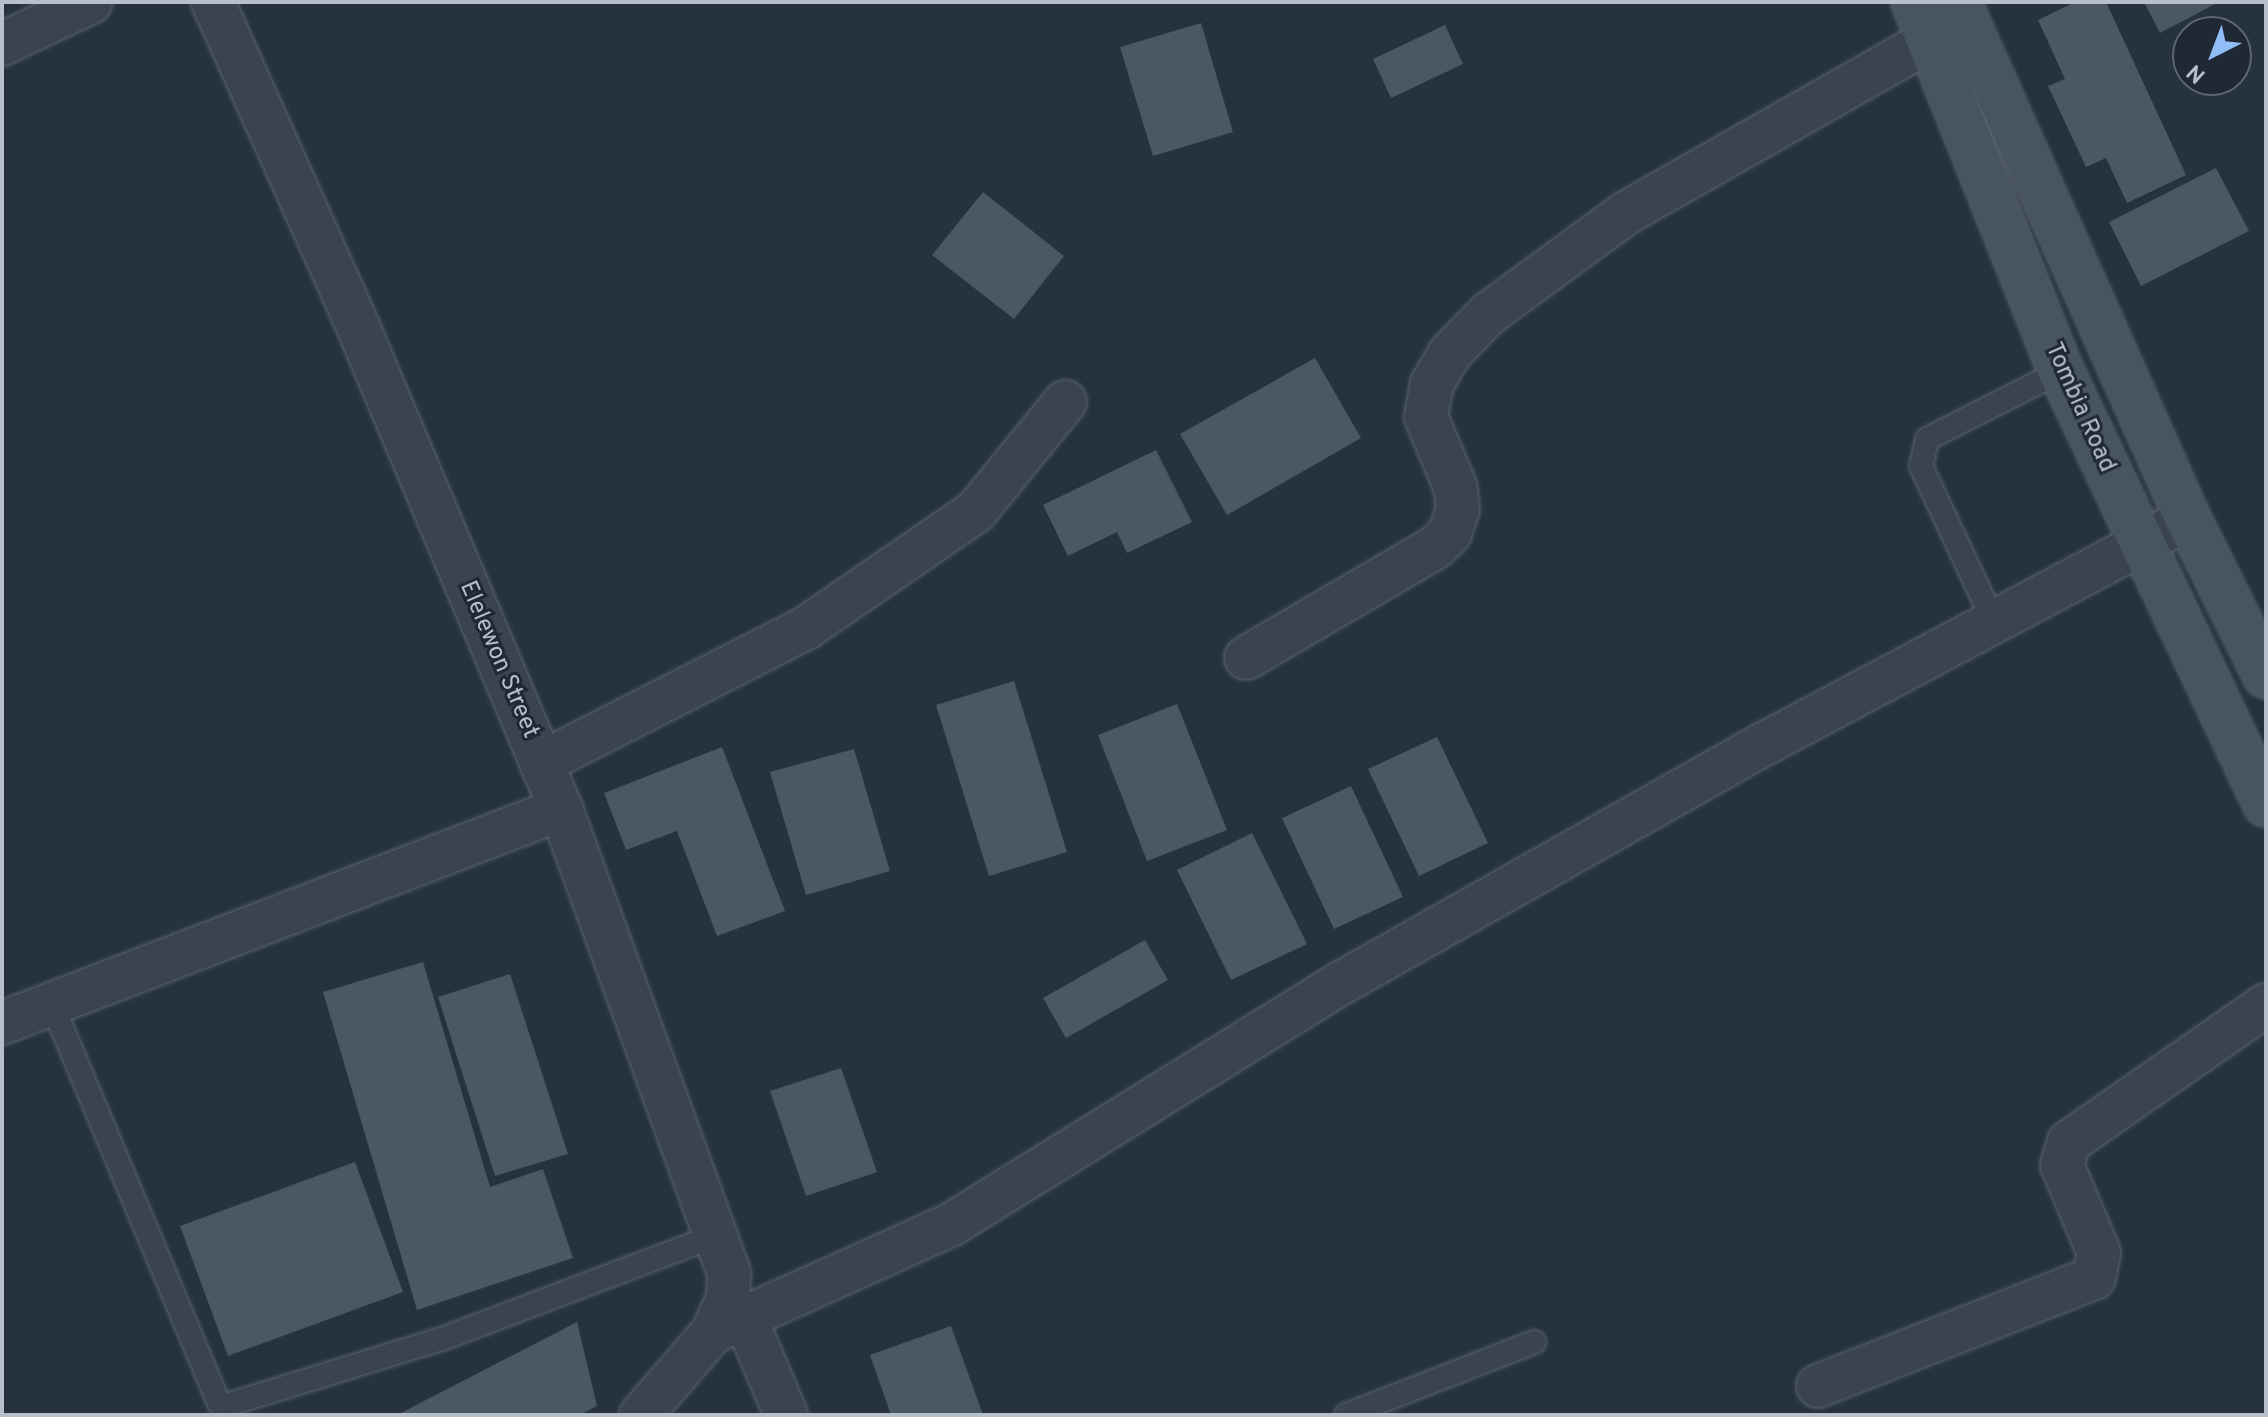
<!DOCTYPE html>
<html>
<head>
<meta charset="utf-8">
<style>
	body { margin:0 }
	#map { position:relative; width:2268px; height:1417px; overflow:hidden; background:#263240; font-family:Overpass,sans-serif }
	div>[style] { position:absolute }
	.building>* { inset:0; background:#4a5865 }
	.roads { filter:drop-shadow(0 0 2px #58626d) drop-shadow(0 0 2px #58626d) }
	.service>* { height:22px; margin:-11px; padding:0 11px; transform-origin:11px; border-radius:11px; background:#3a4450 }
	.minor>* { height:42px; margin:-21px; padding:0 21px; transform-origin:21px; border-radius:21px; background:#3a4450 }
	.secondary>* { height:44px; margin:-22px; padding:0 22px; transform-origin:22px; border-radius:22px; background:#485462 }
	span { translate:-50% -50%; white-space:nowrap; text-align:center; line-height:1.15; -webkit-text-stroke:6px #1f2935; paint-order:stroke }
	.street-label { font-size:24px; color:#b7bfca }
	.frame { position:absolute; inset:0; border:4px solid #b7bfca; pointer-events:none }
	.north { position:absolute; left:2172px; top:16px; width:80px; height:80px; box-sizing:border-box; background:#1f2935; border:2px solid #5c6571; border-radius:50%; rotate:222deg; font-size:22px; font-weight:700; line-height:32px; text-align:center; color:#b7bfca }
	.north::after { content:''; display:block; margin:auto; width:28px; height:36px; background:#90bdf6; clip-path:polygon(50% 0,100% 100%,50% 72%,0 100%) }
</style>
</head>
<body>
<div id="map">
	<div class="building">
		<i style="clip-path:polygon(2075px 2px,2106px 2px,2186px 175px,2127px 203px,2106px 158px,2086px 167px,2048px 86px,2065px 79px,2038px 20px)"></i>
		<i style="clip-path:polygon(2144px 2px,2219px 2px,2160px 33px)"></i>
		<i style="clip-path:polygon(1201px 23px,1233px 132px,1153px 156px,1120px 47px)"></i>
		<i style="clip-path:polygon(1445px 25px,1463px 64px,1391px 98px,1373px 59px)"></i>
		<i style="clip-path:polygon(2216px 168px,2249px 231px,2141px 286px,2109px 222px)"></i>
		<i style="clip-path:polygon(983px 192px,1064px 256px,1014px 319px,932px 255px)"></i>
		<i style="clip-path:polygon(1315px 358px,1361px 438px,1227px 515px,1180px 434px)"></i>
		<i style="clip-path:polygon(1156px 450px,1192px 522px,1127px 553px,1117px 532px,1068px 556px,1043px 505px)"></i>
		<i style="clip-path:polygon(1014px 681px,1067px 852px,989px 876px,936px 705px)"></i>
		<i style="clip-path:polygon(1177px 704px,1227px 830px,1147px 861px,1098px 735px)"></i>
		<i style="clip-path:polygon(1437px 737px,1488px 843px,1419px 876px,1368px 769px)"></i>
		<i style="clip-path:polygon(722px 747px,785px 911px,717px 936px,677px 831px,626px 850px,604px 793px)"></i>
		<i style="clip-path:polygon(854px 749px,890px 871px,806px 895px,770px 772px)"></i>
		<i style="clip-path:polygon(1351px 786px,1403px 897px,1334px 929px,1282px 818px)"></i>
		<i style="clip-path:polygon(1252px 833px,1307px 944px,1231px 980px,1177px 870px)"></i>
		<i style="clip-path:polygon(1145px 940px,1168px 980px,1066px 1038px,1043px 998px)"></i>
		<i style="clip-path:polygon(423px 962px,490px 1187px,543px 1169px,573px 1258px,417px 1310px,323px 992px)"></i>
		<i style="clip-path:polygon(510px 974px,568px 1154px,495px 1176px,438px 997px)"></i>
		<i style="clip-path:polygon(841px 1068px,877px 1172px,806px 1196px,770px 1091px)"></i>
		<i style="clip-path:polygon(355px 1162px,403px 1292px,228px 1356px,180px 1226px)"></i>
		<i style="clip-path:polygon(577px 1322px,597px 1406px,579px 1415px,397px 1415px)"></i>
		<i style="clip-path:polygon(951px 1326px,983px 1415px,891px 1415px,870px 1355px)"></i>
	</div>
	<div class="roads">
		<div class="service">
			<i style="left:1994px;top:622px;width:172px;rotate:-115.1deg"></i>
			<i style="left:1921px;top:466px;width:28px;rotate:-77deg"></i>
			<i style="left:1927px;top:439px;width:150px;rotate:-26.9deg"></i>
			<i style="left:52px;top:1004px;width:433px;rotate:67.3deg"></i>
			<i style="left:219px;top:1403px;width:8px;rotate:14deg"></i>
			<i style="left:227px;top:1405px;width:225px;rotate:-17.1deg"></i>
			<i style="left:442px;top:1339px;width:292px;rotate:-20.7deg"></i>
			<i style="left:1346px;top:1415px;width:202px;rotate:-21.2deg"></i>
		</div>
		<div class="minor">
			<i style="left:213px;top:2px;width:358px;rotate:65.9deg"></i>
			<i style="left:359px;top:329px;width:521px;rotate:67.18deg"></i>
			<i style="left:561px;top:809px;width:494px;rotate:70.1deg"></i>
			<i style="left:729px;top:1274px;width:24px;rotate:92deg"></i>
			<i style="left:728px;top:1298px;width:37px;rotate:114deg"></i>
			<i style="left:2px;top:44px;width:98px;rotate:-25.3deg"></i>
			<i style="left:1246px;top:658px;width:220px;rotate:-30.3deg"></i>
			<i style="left:1436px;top:547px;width:20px;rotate:-45deg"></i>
			<i style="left:1450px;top:533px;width:25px;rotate:-72deg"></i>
			<i style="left:1458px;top:509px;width:23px;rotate:-97deg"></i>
			<i style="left:1455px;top:486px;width:75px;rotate:-112.8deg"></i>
			<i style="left:1426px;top:417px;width:34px;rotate:-80deg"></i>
			<i style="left:1432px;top:384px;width:36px;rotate:-60deg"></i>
			<i style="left:1450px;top:353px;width:54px;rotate:-45.7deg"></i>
			<i style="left:1488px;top:314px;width:171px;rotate:-36.2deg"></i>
			<i style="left:1626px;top:213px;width:350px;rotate:-29.6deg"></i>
			<i style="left:541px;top:763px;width:297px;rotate:-27deg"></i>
			<i style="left:806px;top:628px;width:206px;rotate:-34.5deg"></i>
			<i style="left:976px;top:511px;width:141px;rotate:-50.8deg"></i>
			<i style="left:2px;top:1023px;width:599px;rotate:-20.95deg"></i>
			<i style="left:744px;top:1315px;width:108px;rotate:67.2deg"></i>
			<i style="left:1818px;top:1386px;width:296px;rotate:-21.4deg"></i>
			<i style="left:2094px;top:1278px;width:25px;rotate:-79deg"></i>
			<i style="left:2099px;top:1253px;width:95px;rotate:-112.8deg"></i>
			<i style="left:2062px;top:1165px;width:24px;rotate:-73deg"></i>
			<i style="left:2069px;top:1142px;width:240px;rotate:-34.8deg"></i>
			<i style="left:641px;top:1415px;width:110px;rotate:-49.1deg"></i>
			<i style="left:713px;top:1332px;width:262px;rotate:-24.3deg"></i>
			<i style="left:952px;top:1224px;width:460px;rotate:-31.8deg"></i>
			<i style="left:1343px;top:982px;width:488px;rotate:-29.5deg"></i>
			<i style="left:1768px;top:742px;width:476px;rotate:-28deg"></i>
		</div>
		<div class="secondary">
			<i style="left:1914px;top:2px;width:397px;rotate:68.3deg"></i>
			<i style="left:2061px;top:371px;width:479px;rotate:64.7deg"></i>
			<i style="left:1958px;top:2px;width:566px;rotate:66.02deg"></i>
			<i style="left:2188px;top:519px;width:175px;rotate:63.6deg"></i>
		</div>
	</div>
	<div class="street-label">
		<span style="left:2079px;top:408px;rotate:66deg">Tombia Road</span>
		<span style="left:498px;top:660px;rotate:67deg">Elelewon Street</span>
	</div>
	<div class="frame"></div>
	<div class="north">N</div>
</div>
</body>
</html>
